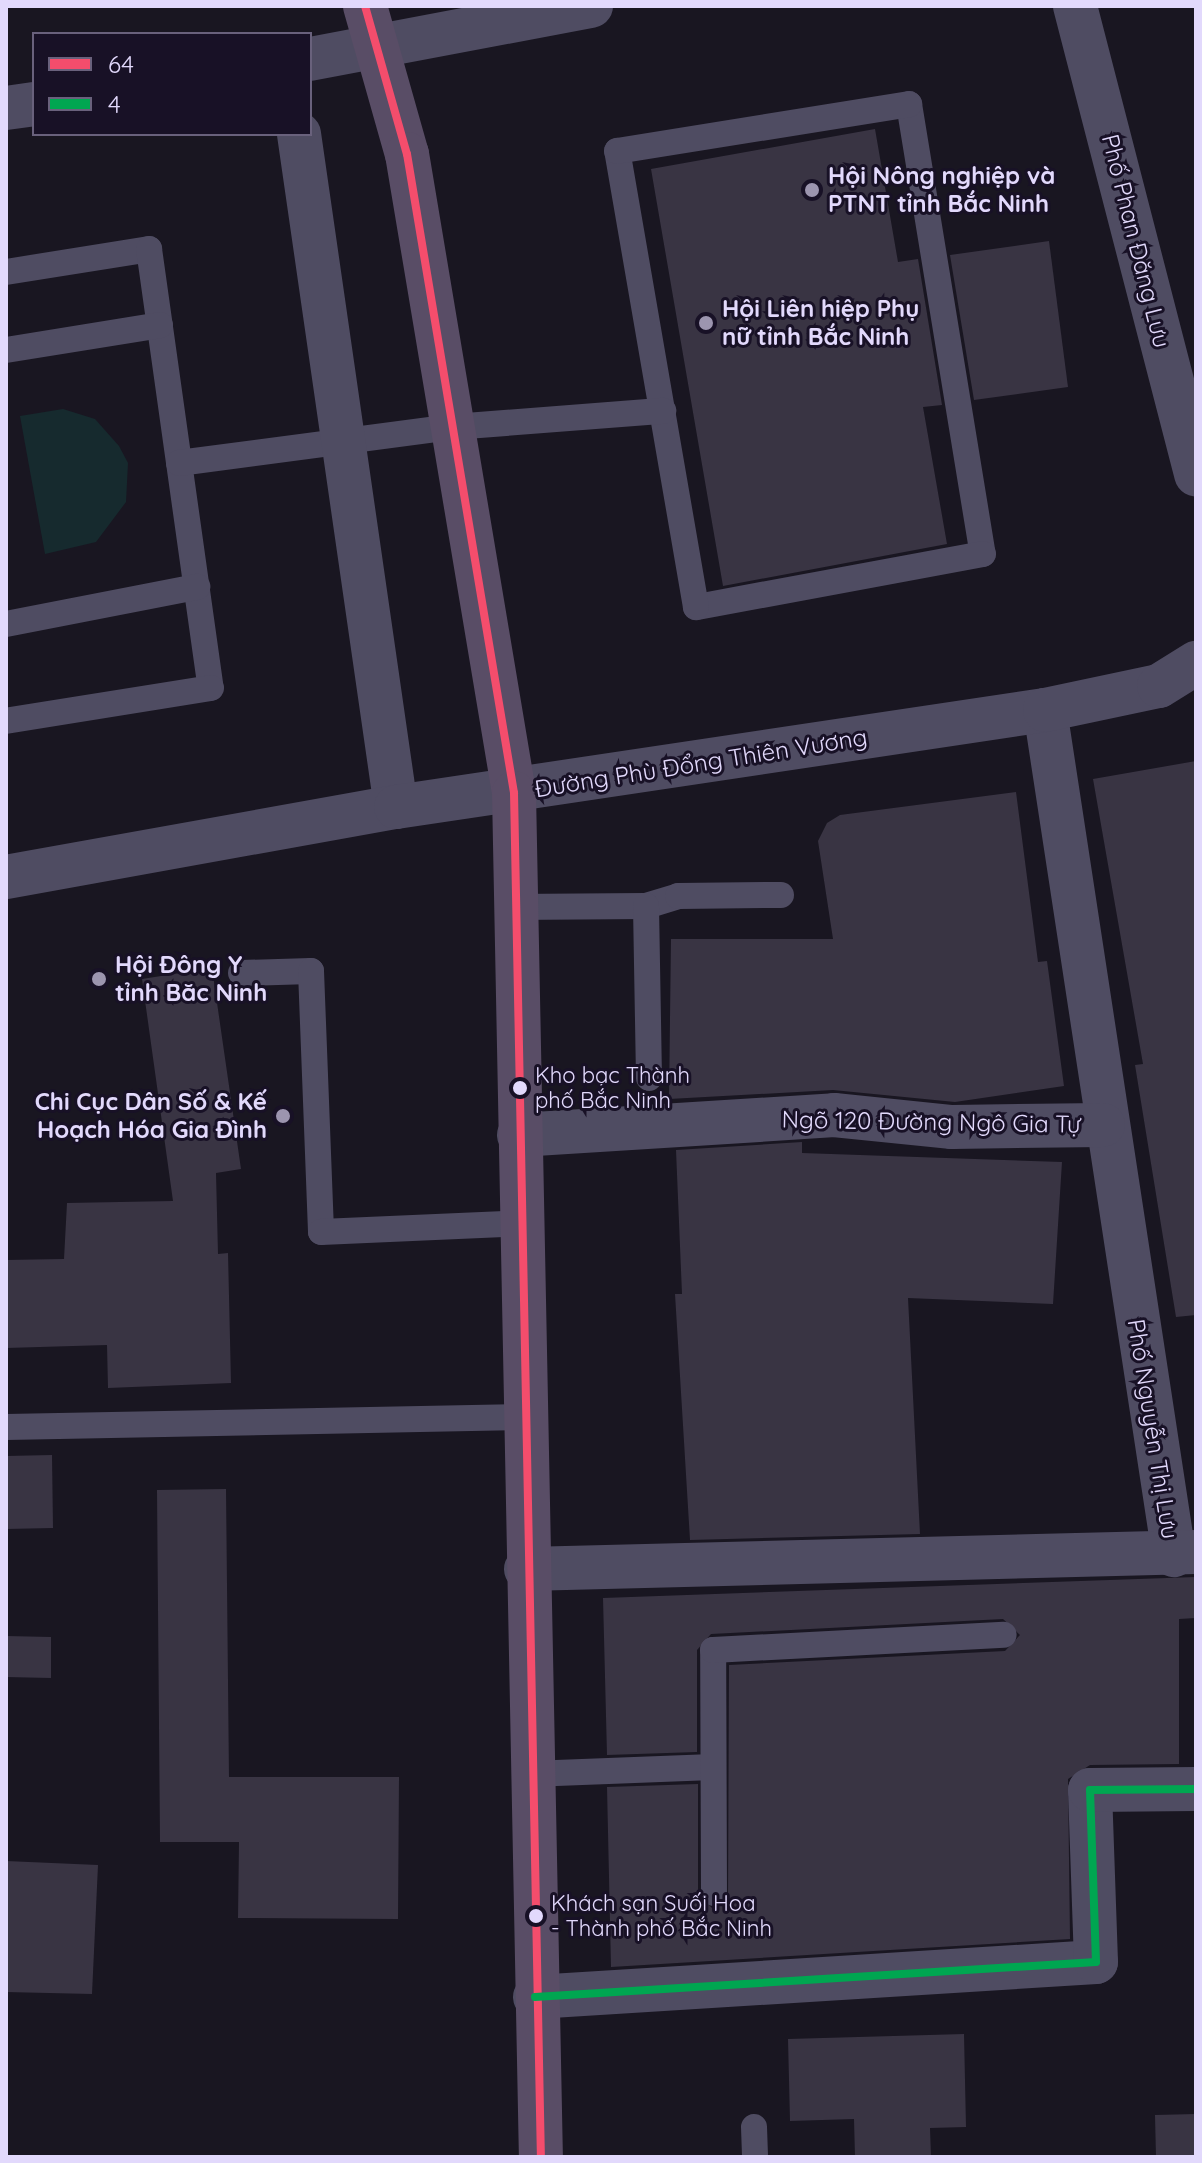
<!DOCTYPE html>
<html>
<head>
<meta charset="utf-8">
<style>
	body { margin:0 }
	#map { position:relative; width:1202px; height:2163px; overflow:hidden; background:#191621; font-family:Quicksand,sans-serif }
	div>[style] { position:absolute }
	.green>* { inset:0; background:#162a2e }
	.building>* { inset:0; background:#393443 }
	.service>* { height:26px; margin:-13px; padding:0 13px; transform-origin:13px; border-radius:13px; background:#4f4c62 }
	.minor>* { height:44px; margin:-22px; padding:0 22px; transform-origin:22px; border-radius:22px; background:#4f4c62 }
	.tertiary>* { height:44px; margin:-22px; padding:0 22px; transform-origin:22px; border-radius:22px; background:#4f4c62 }
	.primary>* { height:44px; margin:-22px; padding:0 22px; transform-origin:22px; border-radius:22px; background:#594d66 }
	.bus-1>* { height:8px; margin:-4px; padding:0 4px; transform-origin:4px; border-radius:4px; background:#f44d6c }
	.bus-2>* { height:8px; margin:-4px; padding:0 4px; transform-origin:4px; border-radius:4px; background:#00a651 }
	.dots>* { width:22px; height:22px; translate:-50% -50%; box-sizing:border-box; border:4px solid #181126; border-radius:50% }
	span { translate:-50% -50%; white-space:nowrap; text-align:center; line-height:1.15; -webkit-text-stroke:6px #181126; paint-order:stroke }
	.bus-label { font-size:22px; color:#e2d9fc }
	.left { translate:0 -50%; text-align:left }
	.poi-label { font-size:24px; color:#e2d9fc; font-weight:700 }
	.right { translate:-100% -50%; text-align:right }
	.street-label { font-size:24px; color:#e2d9fc }
	.frame { position:absolute; inset:0; border:8px solid #e2d9fc; pointer-events:none }
	.legend { position:absolute; left:32px; top:32px; width:280px; height:104px; box-sizing:border-box; background:#181126; border:2px solid #69617c; margin:0; padding:10px 14px; list-style:none; font-size:24px; color:#e2d9fc }
	.legend li { display:flex; align-items:center; gap:16px; height:40px }
	.legend b { width:40px; border:2px solid #69617c }
</style>
</head>
<body>
<div id="map">
	<div class="green">
		<i style="clip-path:polygon(63px 409px,95px 419px,119px 446px,128px 463px,126px 502px,96px 542px,45px 554px,20px 416px)"></i>
	</div>
	<div class="building">
		<i style="clip-path:polygon(875px 129px,898px 262px,918px 259px,942px 405px,923px 407px,947px 544px,723px 586px,651px 169px)"></i>
		<i style="clip-path:polygon(1049px 241px,1068px 387px,974px 400px,950px 255px)"></i>
		<i style="clip-path:polygon(1196px 761px,1196px 1315px,1176px 1317px,1135px 1065px,1143px 1064px,1093px 779px)"></i>
		<i style="clip-path:polygon(1016px 792px,1038px 962px,1047px 961px,1064px 1086px,955px 1102px,833px 1090px,669px 1099px,671px 939px,833px 939px,818px 841px,827px 823px,840px 815px)"></i>
		<i style="clip-path:polygon(212px 968px,241px 1169px,216px 1173px,218px 1254px,228px 1253px,231px 1383px,108px 1388px,107px 1345px,6px 1348px,6px 1260px,64px 1259px,67px 1203px,173px 1201px,142px 979px)"></i>
		<i style="clip-path:polygon(802px 1142px,802px 1153px,1062px 1162px,1053px 1304px,908px 1298px,920px 1534px,690px 1540px,675px 1294px,682px 1294px,676px 1150px)"></i>
		<i style="clip-path:polygon(52px 1455px,53px 1528px,6px 1529px,6px 1456px)"></i>
		<i style="clip-path:polygon(226px 1489px,229px 1777px,399px 1777px,398px 1919px,238px 1918px,239px 1842px,160px 1842px,157px 1490px)"></i>
		<i style="clip-path:polygon(1196px 1577px,1196px 1618px,1179px 1619px,1179px 1764px,1090px 1765px,1068px 1779px,1070px 1939px,611px 1967px,607px 1787px,698px 1784px,698px 1894px,713px 1909px,728px 1900px,729px 1665px,1005px 1651px,1020px 1635px,1003px 1619px,711px 1634px,697px 1650px,697px 1752px,607px 1755px,603px 1598px)"></i>
		<i style="clip-path:polygon(6px 1636px,51px 1637px,51px 1678px,6px 1677px)"></i>
		<i style="clip-path:polygon(6px 1861px,98px 1865px,92px 1994px,6px 1992px)"></i>
		<i style="clip-path:polygon(964px 2034px,966px 2127px,930px 2128px,931px 2157px,855px 2157px,854px 2119px,790px 2121px,788px 2039px)"></i>
		<i style="clip-path:polygon(1196px 2114px,1196px 2157px,1156px 2157px,1155px 2115px)"></i>
	</div>
	<div class="service">
		<i style="left:909px;top:104px;width:456px;rotate:80.7deg"></i>
		<i style="left:983px;top:554px;width:292px;rotate:169.5deg"></i>
		<i style="left:696px;top:607px;width:463px;rotate:-99.8deg"></i>
		<i style="left:617px;top:151px;width:296px;rotate:-9.1deg"></i>
		<i style="left:6px;top:272px;width:145px;rotate:-9.1deg"></i>
		<i style="left:149px;top:249px;width:443px;rotate:82deg"></i>
		<i style="left:211px;top:688px;width:208px;rotate:170.9deg"></i>
		<i style="left:6px;top:350px;width:156px;rotate:-9.2deg"></i>
		<i style="left:179px;top:463px;width:276px;rotate:-7.5deg"></i>
		<i style="left:453px;top:427px;width:211px;rotate:-4.4deg"></i>
		<i style="left:6px;top:624px;width:195px;rotate:-11deg"></i>
		<i style="left:646px;top:906px;width:34px;rotate:-17deg"></i>
		<i style="left:678px;top:896px;width:103px;rotate:-0.6deg"></i>
		<i style="left:512px;top:907px;width:134px;rotate:-0.4deg"></i>
		<i style="left:646px;top:906px;width:172px;rotate:89deg"></i>
		<i style="left:241px;top:973px;width:70px;rotate:-1.6deg"></i>
		<i style="left:311px;top:971px;width:261px;rotate:87.8deg"></i>
		<i style="left:321px;top:1232px;width:203px;rotate:-2.5deg"></i>
		<i style="left:6px;top:1427px;width:520px;rotate:-1.1deg"></i>
		<i style="left:530px;top:1774px;width:183px;rotate:-2.2deg"></i>
		<i style="left:714px;top:1893px;width:243px;rotate:-90.2deg"></i>
		<i style="left:713px;top:1650px;width:291px;rotate:-3deg"></i>
		<i style="left:754px;top:2127px;width:30px;rotate:88deg"></i>
	</div>
	<div class="minor">
		<i style="left:1075px;top:6px;width:484px;rotate:75.5deg"></i>
		<i style="left:299px;top:134px;width:680px;rotate:81.8deg"></i>
		<i style="left:1045px;top:710px;width:855px;rotate:81.32deg"></i>
		<i style="left:519px;top:1135px;width:316px;rotate:-3.6deg"></i>
		<i style="left:834px;top:1115px;width:119px;rotate:5.8deg"></i>
		<i style="left:952px;top:1127px;width:151px;rotate:-0.8deg"></i>
		<i style="left:526px;top:1569px;width:670px;rotate:-1.45deg"></i>
		<i style="left:535px;top:1997px;width:562px;rotate:-3.57deg"></i>
		<i style="left:1096px;top:1962px;width:172px;rotate:-92deg"></i>
		<i style="left:1090px;top:1790px;width:106px;rotate:-0.5deg"></i>
	</div>
	<div class="tertiary">
		<i style="left:310px;top:59px;width:286px;rotate:-10.7deg"></i>
		<i style="left:6px;top:108px;width:28px;rotate:-8deg"></i>
		<i style="left:6px;top:877px;width:396px;rotate:-10.2deg"></i>
		<i style="left:396px;top:807px;width:656px;rotate:-8.5deg"></i>
		<i style="left:1045px;top:710px;width:116px;rotate:-11.9deg"></i>
		<i style="left:1159px;top:686px;width:44px;rotate:-31.9deg"></i>
	</div>
	<div class="primary">
		<i style="left:365px;top:6px;width:154px;rotate:74.2deg"></i>
		<i style="left:407px;top:154px;width:648px;rotate:80.49deg"></i>
		<i style="left:514px;top:793px;width:1364px;rotate:88.87deg"></i>
	</div>
	<div class="bus-1">
		<i style="left:365px;top:6px;width:154px;rotate:74.2deg"></i>
		<i style="left:407px;top:154px;width:648px;rotate:80.49deg"></i>
		<i style="left:514px;top:793px;width:1364px;rotate:88.87deg"></i>
	</div>
	<div class="bus-2">
		<i style="left:535px;top:1997px;width:562px;rotate:-3.57deg"></i>
		<i style="left:1096px;top:1962px;width:172px;rotate:-92deg"></i>
		<i style="left:1090px;top:1790px;width:106px;rotate:-0.5deg"></i>
	</div>
	<div class="dots">
		<i style="left:812px;top:190px;background:#9c95af"></i>
		<i style="left:706px;top:323px;background:#9c95af"></i>
		<i style="left:99px;top:979px;background:#9c95af"></i>
		<i style="left:520px;top:1088px;background:#e2d9fc"></i>
		<i style="left:283px;top:1116px;background:#9c95af"></i>
		<i style="left:536px;top:1916px;background:#e2d9fc"></i>
	</div>
	<div class="bus-label">
		<span class="left" style="left:535px;top:1088px">Kho bạc Thành<br>phố Bắc Ninh</span>
		<span class="left" style="left:551px;top:1916px">Khách sạn Suối Hoa<br>- Thành phố Bắc Ninh</span>
	</div>
	<div class="poi-label">
		<span class="left" style="left:828px;top:190px">Hội Nông nghiệp và<br>PTNT tỉnh Bắc Ninh</span>
		<span class="left" style="left:722px;top:323px">Hội Liên hiệp Phụ<br>nữ tỉnh Bắc Ninh</span>
		<span class="left" style="left:115px;top:979px">Hội Đông Y<br>tỉnh Băc Ninh</span>
		<span class="right" style="left:267px;top:1116px">Chi Cục Dân Số &amp; Kế<br>Hoạch Hóa Gia Đình</span>
	</div>
	<div class="street-label">
		<span style="left:1136px;top:241px;rotate:76deg">Phố Phan Đăng Lưu</span>
		<span style="left:701px;top:763px;rotate:-9deg">Đường Phù Đổng Thiên Vương</span>
		<span style="left:931px;top:1122px;rotate:1deg">Ngõ 120 Đường Ngô Gia Tự</span>
		<span style="left:1153px;top:1429px;rotate:81deg">Phố Nguyễn Thị Lưu</span>
	</div>
	<div class="frame"></div>
	<ul class="legend">
	<li><b style="height:10px;background:#f44d6c"></b>64</li>
	<li><b style="height:10px;background:#00a651"></b>4</li>
	</ul>
</div>
</body>
</html>
